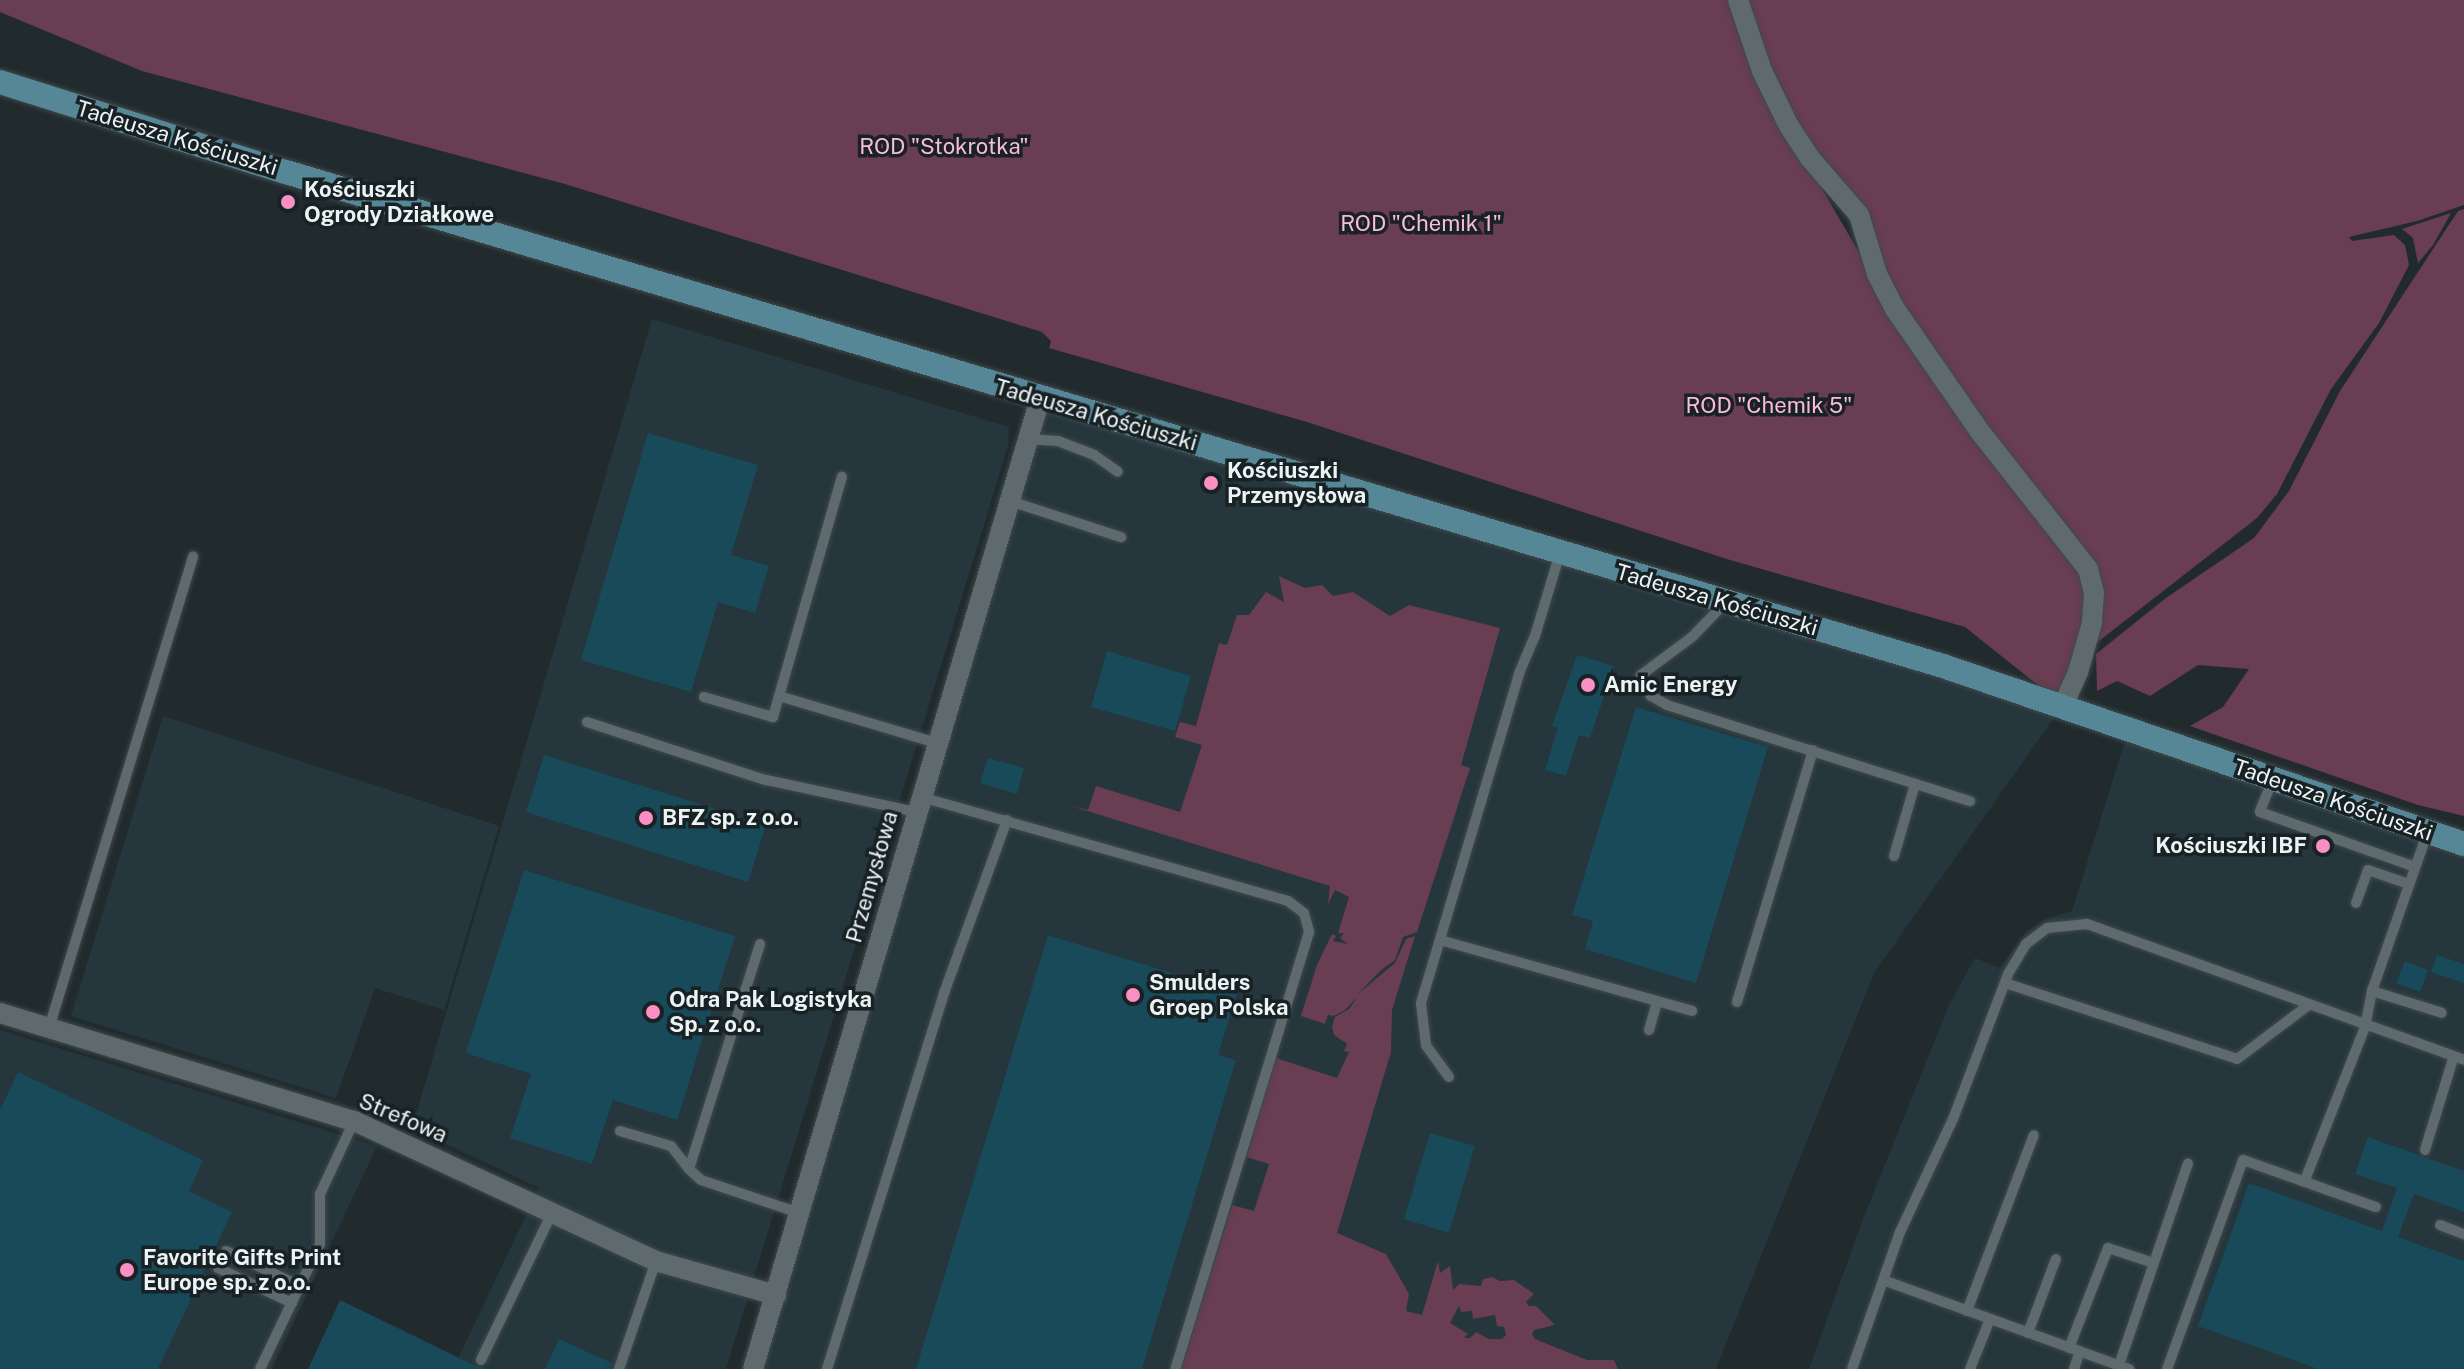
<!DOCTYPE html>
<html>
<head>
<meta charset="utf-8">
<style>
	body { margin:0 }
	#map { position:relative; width:2464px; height:1369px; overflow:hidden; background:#212b2e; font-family:"Public Sans",sans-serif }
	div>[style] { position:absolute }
	.built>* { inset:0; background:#25363c }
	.green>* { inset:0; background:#693d52 }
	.building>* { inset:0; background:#184a59 }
	.roads { filter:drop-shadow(0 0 2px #40494c) drop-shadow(0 0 2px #40494c) }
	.lane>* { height:10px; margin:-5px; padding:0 5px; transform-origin:5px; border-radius:5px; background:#5f6a6e }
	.street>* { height:20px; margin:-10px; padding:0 10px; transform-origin:10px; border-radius:10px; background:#5f6a6e }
	.secondary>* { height:24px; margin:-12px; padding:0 12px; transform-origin:12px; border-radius:12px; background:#558796 }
	.dots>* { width:22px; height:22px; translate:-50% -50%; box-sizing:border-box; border:4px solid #182124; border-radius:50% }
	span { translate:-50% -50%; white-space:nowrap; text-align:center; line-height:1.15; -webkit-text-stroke:7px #182124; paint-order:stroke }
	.street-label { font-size:22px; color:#ecf3f5 }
	.park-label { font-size:22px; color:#fbbbd8 }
	.poi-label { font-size:22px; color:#ecf3f5; font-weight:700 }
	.left { translate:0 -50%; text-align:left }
	.right { translate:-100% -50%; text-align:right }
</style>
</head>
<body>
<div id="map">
	<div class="built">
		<i style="clip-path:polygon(652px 319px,1009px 427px,1008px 446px,726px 1369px,453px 1369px,539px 1188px,412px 1128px)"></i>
		<i style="clip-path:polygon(1040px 399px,2063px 705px,1874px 973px,1716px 1369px,753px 1369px)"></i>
		<i style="clip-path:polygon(163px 716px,499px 826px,444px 1010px,375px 988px,336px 1098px,71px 1016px)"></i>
		<i style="clip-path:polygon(2129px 728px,2464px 844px,2464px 1369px,1809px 1369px,1863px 1219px,1949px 1005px,1975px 958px,2000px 968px,2027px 931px,2048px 918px,2072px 911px)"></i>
		<i style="clip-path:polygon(0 1030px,377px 1146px,272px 1369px,0 1369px)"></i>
	</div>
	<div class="green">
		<i style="clip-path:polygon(0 0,1737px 0,1804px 158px,1881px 290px,2088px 585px,2079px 653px,2064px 678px,2063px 705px,1965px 627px,1730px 560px,1307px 422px,1049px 348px,1051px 341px,1042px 332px,565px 184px,142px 71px,0 12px)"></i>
		<i style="clip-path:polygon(1741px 0,2464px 0,2464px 205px,2417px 221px,2349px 237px,2352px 241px,2394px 235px,2405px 245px,2409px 265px,2379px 323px,2331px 389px,2277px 494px,2257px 518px,2090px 648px,2101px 599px,1921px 341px,1877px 257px,1808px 148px)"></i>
		<i style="clip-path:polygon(2464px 209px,2464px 816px,2418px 805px,2190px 726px,2223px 707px,2249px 669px,2198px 665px,2150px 696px,2117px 681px,2097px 691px,2096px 654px,2166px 598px,2254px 538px,2289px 491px,2340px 391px,2458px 211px)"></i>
		<i style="clip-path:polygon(2451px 213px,2433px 245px,2418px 263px,2413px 238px,2402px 229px)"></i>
		<i style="clip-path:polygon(evenodd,1279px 576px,1305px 588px,1322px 585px,1333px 596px,1353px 592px,1390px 616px,1409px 605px,1500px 628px,1461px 765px,1470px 768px,1417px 932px,1403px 937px,1395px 960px,1381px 970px,1358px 994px,1395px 963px,1406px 939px,1415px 936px,1392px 1010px,1391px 1052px,1337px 1233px,1386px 1254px,1409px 1294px,1406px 1311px,1422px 1315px,1438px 1261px,1440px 1273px,1450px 1266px,1453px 1290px,1459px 1284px,1481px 1286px,1483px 1279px,1492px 1277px,1500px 1281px,1514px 1280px,1534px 1294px,1526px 1302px,1529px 1306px,1536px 1306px,1555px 1325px,1534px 1330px,1532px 1334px,1535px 1339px,1587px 1360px,1614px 1360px,1618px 1369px,1181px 1369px,1232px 1205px,1254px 1211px,1269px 1164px,1246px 1157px,1276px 1058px,1337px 1078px,1349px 1052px,1344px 1051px,1347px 1044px,1334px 1035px,1332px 1027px,1335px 1017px,1349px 1009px,1357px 997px,1345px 1010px,1334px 1016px,1328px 1015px,1325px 1024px,1301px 1016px,1317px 965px,1332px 934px,1336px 936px,1333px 941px,1348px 944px,1340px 938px,1344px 933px,1338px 933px,1349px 897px,1335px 890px,1328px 904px,1330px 886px,1071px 806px,1088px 810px,1096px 786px,1180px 812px,1202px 745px,1175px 737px,1180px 722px,1196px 726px,1219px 643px,1227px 645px,1237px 615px,1249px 615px,1266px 592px,1284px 602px,1279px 576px,1459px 1306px,1461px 1312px,1472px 1311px,1473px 1319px,1495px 1315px,1497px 1326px,1504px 1327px,1506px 1335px,1502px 1339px,1489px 1339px,1476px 1332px,1470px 1338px,1464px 1338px,1468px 1334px,1450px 1323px,1459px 1306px)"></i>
	</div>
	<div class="building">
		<i style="clip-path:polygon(648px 433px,758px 465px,731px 555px,769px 566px,755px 613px,718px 602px,691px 692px,581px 660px)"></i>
		<i style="clip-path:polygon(1107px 651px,1191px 676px,1175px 731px,1091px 707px)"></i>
		<i style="clip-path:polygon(1577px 655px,1614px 666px,1590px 738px,1579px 735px,1566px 776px,1545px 770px,1558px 728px,1552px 726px)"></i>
		<i style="clip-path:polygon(1636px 707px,1768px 747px,1696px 983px,1585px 949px,1593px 921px,1572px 915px)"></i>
		<i style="clip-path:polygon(544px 755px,766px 825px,748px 882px,526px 812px)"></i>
		<i style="clip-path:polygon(988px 758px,1024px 768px,1017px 794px,980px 783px)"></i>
		<i style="clip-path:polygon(524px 870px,735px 936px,677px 1120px,613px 1100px,592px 1164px,510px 1138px,531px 1074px,466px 1053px)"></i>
		<i style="clip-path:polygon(1048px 935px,1237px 993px,1218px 1055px,1236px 1060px,1142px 1369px,916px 1369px)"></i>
		<i style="clip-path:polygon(2437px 955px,2464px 964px,2464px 983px,2431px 972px)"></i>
		<i style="clip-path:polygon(2405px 961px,2428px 970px,2420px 992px,2396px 983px)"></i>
		<i style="clip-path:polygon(18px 1072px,203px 1160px,189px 1191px,232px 1212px,158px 1369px,0 1369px,0 1110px)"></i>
		<i style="clip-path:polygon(1430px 1133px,1475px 1146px,1449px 1233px,1404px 1219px)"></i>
		<i style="clip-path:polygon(2368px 1137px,2464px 1171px,2464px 1212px,2414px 1194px,2398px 1237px,2464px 1261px,2464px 1369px,2318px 1369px,2198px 1326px,2249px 1183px,2382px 1231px,2397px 1188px,2355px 1174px)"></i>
		<i style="clip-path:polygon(340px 1300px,478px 1367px,488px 1369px,308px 1369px)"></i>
		<i style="clip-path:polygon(559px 1339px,612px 1363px,611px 1369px,545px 1369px)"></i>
	</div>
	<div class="roads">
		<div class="lane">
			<i style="left:1028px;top:439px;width:30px;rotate:4deg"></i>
			<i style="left:1058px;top:441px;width:39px;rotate:21deg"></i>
			<i style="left:1094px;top:455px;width:29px;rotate:35deg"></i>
			<i style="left:1010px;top:501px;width:117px;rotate:18deg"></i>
			<i style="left:1725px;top:603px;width:47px;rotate:134.1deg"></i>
			<i style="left:1692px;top:637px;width:64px;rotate:143.3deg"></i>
			<i style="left:1641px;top:675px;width:23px;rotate:65deg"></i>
			<i style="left:1651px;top:696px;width:18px;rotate:29deg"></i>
			<i style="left:1667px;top:705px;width:318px;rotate:17.6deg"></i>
			<i style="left:779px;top:696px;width:165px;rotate:16.6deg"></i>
			<i style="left:704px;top:697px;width:72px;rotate:16.2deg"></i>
			<i style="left:773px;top:717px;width:250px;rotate:-74deg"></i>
			<i style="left:587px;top:722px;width:188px;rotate:18deg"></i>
			<i style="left:766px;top:780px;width:153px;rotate:12deg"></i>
			<i style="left:2273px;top:779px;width:35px;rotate:112deg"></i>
			<i style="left:2260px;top:812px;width:164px;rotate:19.5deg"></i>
			<i style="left:921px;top:797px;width:381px;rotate:15.8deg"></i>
			<i style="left:1288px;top:901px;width:20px;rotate:37deg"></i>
			<i style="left:1304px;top:913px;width:20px;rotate:75deg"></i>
			<i style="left:1309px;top:932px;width:457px;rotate:107deg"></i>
			<i style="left:1894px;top:856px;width:75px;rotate:-73.7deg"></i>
			<i style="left:2356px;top:903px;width:35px;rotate:-70deg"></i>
			<i style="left:2368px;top:870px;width:43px;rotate:18.9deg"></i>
			<i style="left:1440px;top:940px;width:262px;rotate:15.7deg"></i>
			<i style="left:760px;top:944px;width:236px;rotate:107.5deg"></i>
			<i style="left:689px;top:1169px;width:16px;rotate:43deg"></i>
			<i style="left:701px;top:1180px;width:103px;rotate:18.6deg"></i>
			<i style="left:2005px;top:983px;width:244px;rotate:18.1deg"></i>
			<i style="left:2237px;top:1059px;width:91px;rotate:-37deg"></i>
			<i style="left:2372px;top:991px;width:73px;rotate:17.4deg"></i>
			<i style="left:1737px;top:1002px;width:263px;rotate:-73.2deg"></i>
			<i style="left:49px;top:1028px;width:493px;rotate:-73deg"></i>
			<i style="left:1649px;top:1030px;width:29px;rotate:-74deg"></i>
			<i style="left:1449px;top:1077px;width:39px;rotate:-126deg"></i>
			<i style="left:1426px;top:1045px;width:42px;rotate:-96.8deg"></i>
			<i style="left:1421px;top:1003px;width:346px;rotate:-73.4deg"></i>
			<i style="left:1520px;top:671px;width:38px;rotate:-67deg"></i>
			<i style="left:1535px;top:636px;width:87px;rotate:-73.2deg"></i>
			<i style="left:620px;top:1131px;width:53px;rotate:16.4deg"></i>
			<i style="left:671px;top:1146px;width:29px;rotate:52deg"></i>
			<i style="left:2425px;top:1150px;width:98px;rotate:-72.9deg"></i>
			<i style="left:2305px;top:1180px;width:164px;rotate:-68.6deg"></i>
			<i style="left:2365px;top:1027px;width:37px;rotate:-79deg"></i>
			<i style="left:2372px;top:991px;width:166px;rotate:-70.7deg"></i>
			<i style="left:2440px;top:1225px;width:26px;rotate:21deg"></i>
			<i style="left:226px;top:1251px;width:82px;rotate:25.3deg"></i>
			<i style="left:218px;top:1268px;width:82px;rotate:25.3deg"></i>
			<i style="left:1883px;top:1280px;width:262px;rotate:19.9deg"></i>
			<i style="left:1967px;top:1311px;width:188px;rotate:-69.2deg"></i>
			<i style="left:2028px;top:1333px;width:79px;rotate:-69.3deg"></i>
			<i style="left:2069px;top:1348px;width:107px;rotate:-68.7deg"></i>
			<i style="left:2108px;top:1248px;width:48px;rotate:18.1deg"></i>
			<i style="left:481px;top:1360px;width:165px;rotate:-64.2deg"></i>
			<i style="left:2119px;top:1365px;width:213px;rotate:-71.1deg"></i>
			<i style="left:260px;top:1369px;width:139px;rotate:-64.4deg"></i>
			<i style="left:320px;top:1244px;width:50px;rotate:-90deg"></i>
			<i style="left:320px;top:1194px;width:81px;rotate:-65deg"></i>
			<i style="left:619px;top:1369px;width:114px;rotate:-71.1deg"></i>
			<i style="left:827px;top:1369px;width:394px;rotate:-72.7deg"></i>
			<i style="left:944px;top:993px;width:184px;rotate:-70deg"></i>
			<i style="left:1852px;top:1369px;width:145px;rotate:-70.7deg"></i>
			<i style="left:1900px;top:1232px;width:125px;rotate:-64.9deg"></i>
			<i style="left:1953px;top:1119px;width:155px;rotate:-69.2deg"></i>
			<i style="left:2008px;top:974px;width:35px;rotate:-59deg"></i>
			<i style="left:2026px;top:944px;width:26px;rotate:-37deg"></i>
			<i style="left:2047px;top:928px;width:40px;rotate:-5.7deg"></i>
			<i style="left:2087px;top:924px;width:401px;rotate:19.8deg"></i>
			<i style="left:1970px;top:1369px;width:54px;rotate:-68.2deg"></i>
			<i style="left:2074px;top:1369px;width:19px;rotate:-72deg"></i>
			<i style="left:2167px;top:1369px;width:222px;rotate:-70deg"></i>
			<i style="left:2243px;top:1160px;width:141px;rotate:19.5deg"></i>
		</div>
		<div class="street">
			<i style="left:1738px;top:0;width:75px;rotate:71.3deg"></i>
			<i style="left:1762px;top:71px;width:61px;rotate:63.9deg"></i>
			<i style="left:1789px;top:126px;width:37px;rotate:57deg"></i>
			<i style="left:1809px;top:157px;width:77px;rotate:49.2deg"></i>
			<i style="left:1859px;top:215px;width:62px;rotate:73deg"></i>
			<i style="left:1877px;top:274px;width:39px;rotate:63deg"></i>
			<i style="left:1895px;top:309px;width:151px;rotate:55.3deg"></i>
			<i style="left:1981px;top:433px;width:173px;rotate:51.8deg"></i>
			<i style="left:2088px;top:569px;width:25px;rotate:76deg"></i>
			<i style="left:2094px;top:593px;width:30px;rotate:94deg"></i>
			<i style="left:2092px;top:623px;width:51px;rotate:105.9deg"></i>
			<i style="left:2078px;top:672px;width:36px;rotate:114deg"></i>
			<i style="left:0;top:1013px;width:370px;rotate:17deg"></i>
			<i style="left:354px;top:1121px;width:333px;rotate:24.9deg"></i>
			<i style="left:656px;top:1261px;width:125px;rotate:15.8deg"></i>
			<i style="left:753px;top:1369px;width:1012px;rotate:-73.52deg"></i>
		</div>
		<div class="secondary">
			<i style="left:0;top:82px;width:300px;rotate:17.5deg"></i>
			<i style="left:286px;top:172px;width:1732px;rotate:16.6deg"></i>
			<i style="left:1946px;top:667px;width:547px;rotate:18.87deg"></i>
		</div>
	</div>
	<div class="dots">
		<i style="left:288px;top:202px;background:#fb8fc4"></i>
		<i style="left:1211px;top:483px;background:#fb8fc4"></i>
		<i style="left:1588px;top:685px;background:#fb8fc4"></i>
		<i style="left:646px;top:818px;background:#fb8fc4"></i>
		<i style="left:2323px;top:846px;background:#fb8fc4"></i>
		<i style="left:1133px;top:995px;background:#fb8fc4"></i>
		<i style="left:653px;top:1012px;background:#fb8fc4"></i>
		<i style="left:127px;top:1270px;background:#fb8fc4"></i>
	</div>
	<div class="street-label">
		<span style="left:177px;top:138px;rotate:17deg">Tadeusza Kościuszki</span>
		<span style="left:1096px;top:415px;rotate:16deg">Tadeusza Kościuszki</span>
		<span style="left:1717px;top:600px;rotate:16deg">Tadeusza Kościuszki</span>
		<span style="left:2333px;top:800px;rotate:19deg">Tadeusza Kościuszki</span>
		<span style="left:872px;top:877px;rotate:-74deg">Przemysłowa</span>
		<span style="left:403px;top:1118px;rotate:23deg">Strefowa</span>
	</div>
	<div class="park-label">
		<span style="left:944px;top:147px">ROD "Stokrotka"</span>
		<span style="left:1421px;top:224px">ROD "Chemik 1"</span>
		<span style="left:1769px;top:406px">ROD "Chemik 5"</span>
	</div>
	<div class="poi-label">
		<span class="left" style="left:304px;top:202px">Kościuszki<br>Ogrody Działkowe</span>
		<span class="left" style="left:1227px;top:483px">Kościuszki<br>Przemysłowa</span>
		<span class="left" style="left:1604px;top:685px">Amic Energy</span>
		<span class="left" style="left:662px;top:818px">BFZ sp. z o.o.</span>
		<span class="right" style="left:2307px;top:846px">Kościuszki IBF</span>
		<span class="left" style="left:1149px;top:995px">Smulders<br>Groep Polska</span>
		<span class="left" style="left:669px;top:1012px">Odra Pak Logistyka<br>Sp. z o.o.</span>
		<span class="left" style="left:143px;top:1270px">Favorite Gifts Print<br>Europe sp. z o.o.</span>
	</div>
</div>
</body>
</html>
